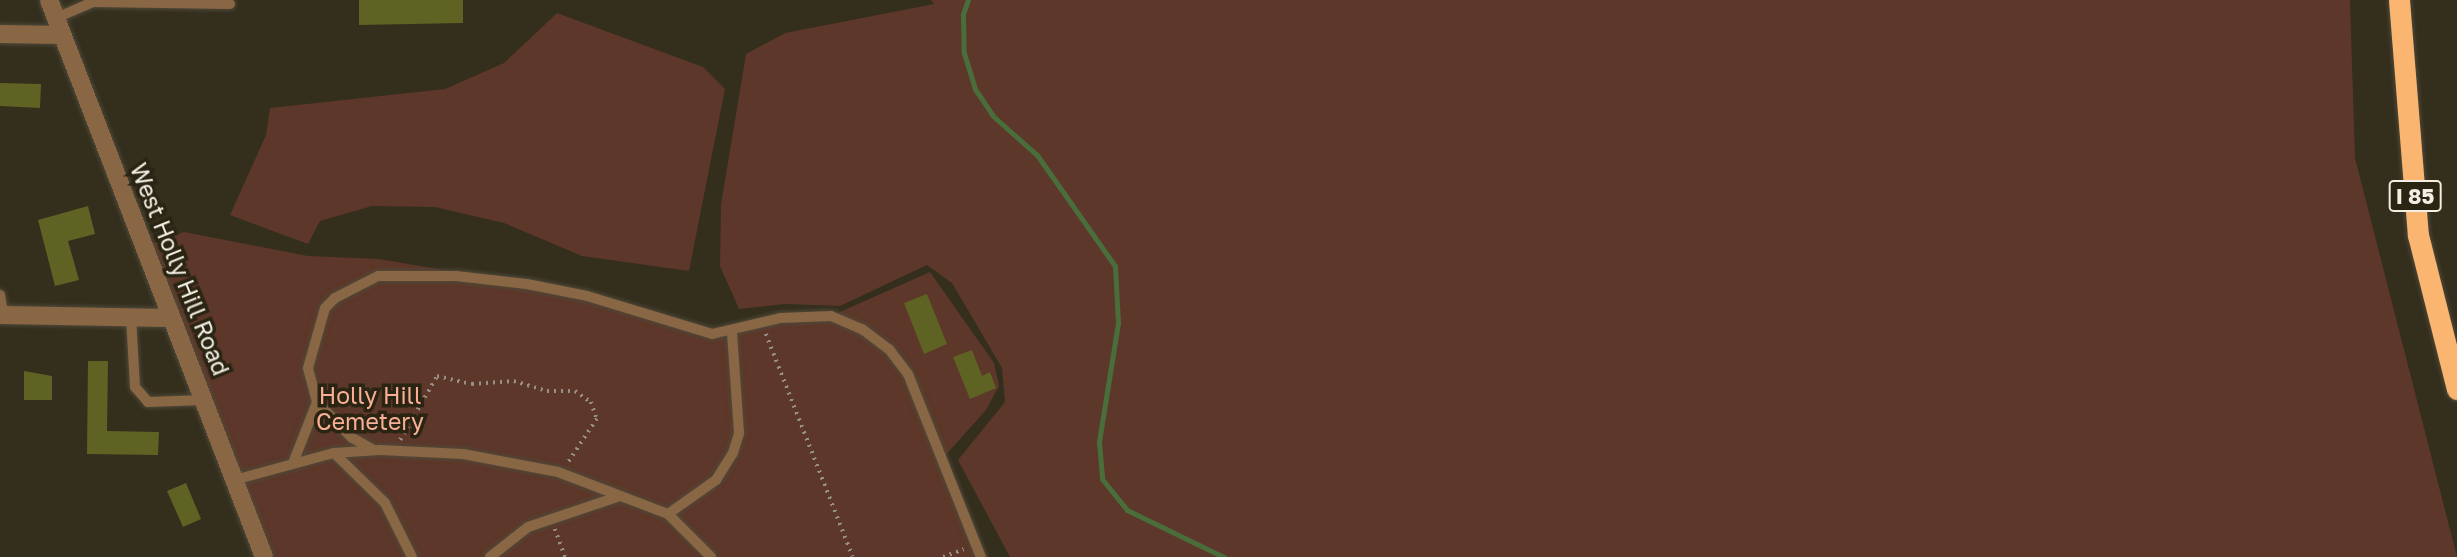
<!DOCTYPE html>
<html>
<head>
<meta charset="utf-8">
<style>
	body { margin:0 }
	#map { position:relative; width:2457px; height:557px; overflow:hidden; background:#342e1d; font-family:"Golos Text",sans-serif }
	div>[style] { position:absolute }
	.green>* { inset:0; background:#5d3729 }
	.stream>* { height:5px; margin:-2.5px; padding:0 2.5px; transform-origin:2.5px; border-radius:2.5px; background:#496e3b }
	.building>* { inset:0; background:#5e6323 }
	.path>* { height:3.5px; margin-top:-1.75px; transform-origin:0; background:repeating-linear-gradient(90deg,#979184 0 2px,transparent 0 7px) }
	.roads { filter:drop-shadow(0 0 2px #4f4939) drop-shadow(0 0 2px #4f4939) }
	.service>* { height:10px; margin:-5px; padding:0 5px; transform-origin:5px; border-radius:5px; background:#896644 }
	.minor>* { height:18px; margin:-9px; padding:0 9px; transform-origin:9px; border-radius:9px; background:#896644 }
	.tertiary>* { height:18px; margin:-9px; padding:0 9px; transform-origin:9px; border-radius:9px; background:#896644 }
	.motorway>* { height:21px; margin:-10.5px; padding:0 10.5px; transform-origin:10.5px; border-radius:10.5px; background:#fab570 }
	span { translate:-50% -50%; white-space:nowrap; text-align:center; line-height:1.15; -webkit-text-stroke:7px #2a2413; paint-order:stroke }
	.shield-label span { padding:2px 5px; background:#2a2413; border:2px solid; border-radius:5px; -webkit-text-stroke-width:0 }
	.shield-label { font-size:21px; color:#f3eee4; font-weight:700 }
	.street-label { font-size:23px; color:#f3eee4 }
	.park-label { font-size:23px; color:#f8af95 }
</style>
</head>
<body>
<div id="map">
	<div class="green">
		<i style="clip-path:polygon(931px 0,2350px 0,2355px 158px,2457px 557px,1010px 557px,958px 460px,1005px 402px,1002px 368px,952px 283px,927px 265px,840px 306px,785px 304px,739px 309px,720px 266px,721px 204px,746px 54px,785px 33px,934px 4px)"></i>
		<i style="clip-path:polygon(557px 13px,703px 67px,725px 89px,689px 271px,582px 256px,504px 223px,435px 207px,372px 206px,320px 221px,308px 244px,230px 215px,266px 135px,270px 108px,445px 89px,504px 63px)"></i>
		<i style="clip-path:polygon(184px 232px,308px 256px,379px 259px,530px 285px,712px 334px,831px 316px,930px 272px,994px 363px,999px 386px,986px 410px,943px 458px,977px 544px,988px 557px,264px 557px,143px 246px)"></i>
	</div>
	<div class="stream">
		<i style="left:968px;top:0;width:15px;rotate:110deg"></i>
		<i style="left:963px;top:14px;width:39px;rotate:89deg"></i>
		<i style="left:964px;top:53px;width:38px;rotate:73deg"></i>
		<i style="left:975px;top:89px;width:32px;rotate:56deg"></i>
		<i style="left:993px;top:116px;width:59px;rotate:41.6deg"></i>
		<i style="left:1037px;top:155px;width:136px;rotate:54.9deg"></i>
		<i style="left:1115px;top:266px;width:57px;rotate:87deg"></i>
		<i style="left:1118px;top:323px;width:121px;rotate:99.1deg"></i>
		<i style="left:1099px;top:442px;width:37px;rotate:85deg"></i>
		<i style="left:1102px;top:479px;width:40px;rotate:51deg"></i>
		<i style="left:1127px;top:510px;width:108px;rotate:25.9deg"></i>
	</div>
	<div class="building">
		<i style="clip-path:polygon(359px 0,463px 0,463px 23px,359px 25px)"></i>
		<i style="clip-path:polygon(0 83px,41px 84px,40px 108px,0 106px)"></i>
		<i style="clip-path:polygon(88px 206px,95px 234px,68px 241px,79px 280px,55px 286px,38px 220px)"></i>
		<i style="clip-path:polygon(927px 294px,947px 344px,924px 354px,904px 303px)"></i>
		<i style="clip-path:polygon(972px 350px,982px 376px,990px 372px,996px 388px,970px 399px,953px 357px)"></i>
		<i style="clip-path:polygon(88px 361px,108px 361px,107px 431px,159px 432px,158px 455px,87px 454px)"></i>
		<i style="clip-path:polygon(24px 371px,52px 376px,52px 400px,24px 400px)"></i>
		<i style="clip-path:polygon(186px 483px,201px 519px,183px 527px,167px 491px)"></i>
	</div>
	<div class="path">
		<i style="left:766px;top:334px;width:239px;rotate:68.7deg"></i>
		<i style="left:400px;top:440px;width:74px;rotate:-60deg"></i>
		<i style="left:437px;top:376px;width:36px;rotate:13deg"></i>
		<i style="left:472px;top:384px;width:42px;rotate:-4.1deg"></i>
		<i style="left:514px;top:381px;width:34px;rotate:17deg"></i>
		<i style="left:547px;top:391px;width:28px"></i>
		<i style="left:575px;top:391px;width:19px;rotate:35deg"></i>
		<i style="left:591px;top:402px;width:18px;rotate:71deg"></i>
		<i style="left:597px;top:419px;width:53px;rotate:123.4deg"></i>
		<i style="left:555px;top:529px;width:30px;rotate:70deg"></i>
		<i style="left:943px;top:557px;width:22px;rotate:-21deg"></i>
	</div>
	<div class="roads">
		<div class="service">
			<i style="left:56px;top:18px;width:40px;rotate:-23.4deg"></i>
			<i style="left:93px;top:2px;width:137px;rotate:0.8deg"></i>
			<i style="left:0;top:295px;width:20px;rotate:81deg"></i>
			<i style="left:131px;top:317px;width:70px;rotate:86.7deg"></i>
			<i style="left:135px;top:387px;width:20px;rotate:49deg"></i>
			<i style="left:148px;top:402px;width:57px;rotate:-2deg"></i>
			<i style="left:374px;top:450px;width:25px;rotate:-151deg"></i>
			<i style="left:352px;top:438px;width:50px;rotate:-134.2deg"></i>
			<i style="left:317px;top:402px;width:35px;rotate:-105deg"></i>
			<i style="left:308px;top:368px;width:62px;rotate:-74.2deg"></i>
			<i style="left:325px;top:308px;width:14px;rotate:-45deg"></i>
			<i style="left:335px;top:298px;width:48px;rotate:-27.1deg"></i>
			<i style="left:378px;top:276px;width:78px"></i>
			<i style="left:456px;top:276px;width:71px;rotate:6.4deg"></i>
			<i style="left:527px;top:284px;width:61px;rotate:11.3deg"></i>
			<i style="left:587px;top:296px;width:131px;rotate:16.9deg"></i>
			<i style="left:712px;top:334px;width:70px;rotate:-13.2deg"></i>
			<i style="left:780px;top:318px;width:51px;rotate:-2.2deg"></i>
			<i style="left:831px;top:316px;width:34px;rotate:23deg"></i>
			<i style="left:862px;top:329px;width:34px;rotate:37deg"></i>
			<i style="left:889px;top:349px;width:31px;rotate:53deg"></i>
			<i style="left:908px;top:374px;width:197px;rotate:68.3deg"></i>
			<i style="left:334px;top:453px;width:71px;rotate:44.4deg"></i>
			<i style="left:385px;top:503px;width:60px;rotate:63.4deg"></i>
			<i style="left:293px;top:463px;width:66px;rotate:-68.5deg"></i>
			<i style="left:238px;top:479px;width:99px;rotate:-15.2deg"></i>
			<i style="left:334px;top:453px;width:46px;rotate:-3.7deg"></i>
			<i style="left:380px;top:450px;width:83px;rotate:2.8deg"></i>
			<i style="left:463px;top:454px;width:97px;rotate:10.7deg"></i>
			<i style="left:558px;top:472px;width:118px;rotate:20.9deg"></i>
			<i style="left:668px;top:514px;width:61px;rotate:45deg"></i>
			<i style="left:668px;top:514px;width:59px;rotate:-35.3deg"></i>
			<i style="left:716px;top:480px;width:32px;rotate:-58deg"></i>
			<i style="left:733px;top:453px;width:21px;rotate:-73deg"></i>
			<i style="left:739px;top:433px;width:100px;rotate:-94deg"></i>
			<i style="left:490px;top:557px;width:48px;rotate:-38.3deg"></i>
			<i style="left:528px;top:527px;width:94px;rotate:-18.6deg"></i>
		</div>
		<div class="minor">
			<i style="left:0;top:34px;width:62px;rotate:0.9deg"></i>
			<i style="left:0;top:315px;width:171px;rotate:1deg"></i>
		</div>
		<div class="tertiary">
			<i style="left:49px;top:0;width:597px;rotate:68.89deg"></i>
		</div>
		<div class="motorway">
			<i style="left:2399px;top:0;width:236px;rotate:85.4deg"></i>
			<i style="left:2418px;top:235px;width:159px;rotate:75.8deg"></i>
		</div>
	</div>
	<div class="shield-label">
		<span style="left:2415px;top:196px">I 85</span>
	</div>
	<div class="street-label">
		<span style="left:180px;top:269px;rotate:68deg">West Holly Hill Road</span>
	</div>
	<div class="park-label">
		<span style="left:370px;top:408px">Holly Hill<br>Cemetery</span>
	</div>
</div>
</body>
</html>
